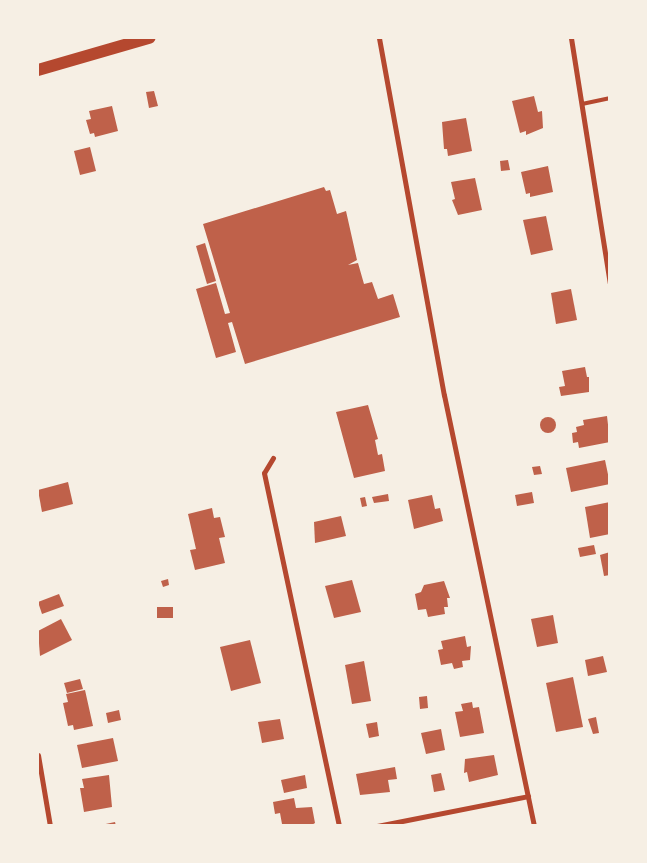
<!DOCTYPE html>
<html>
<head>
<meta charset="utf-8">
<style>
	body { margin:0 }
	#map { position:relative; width:647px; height:863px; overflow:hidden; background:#f6efe4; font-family:Barlow,sans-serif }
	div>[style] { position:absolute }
	.building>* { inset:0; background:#bf614a }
	.round { border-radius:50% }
	.service>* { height:4px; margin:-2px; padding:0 2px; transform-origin:2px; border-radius:2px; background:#b5482f }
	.minor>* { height:5px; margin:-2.5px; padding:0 2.5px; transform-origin:2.5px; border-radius:2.5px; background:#b5482f }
	.primary>* { height:12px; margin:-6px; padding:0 6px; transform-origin:6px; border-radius:6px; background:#b5482f }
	span { translate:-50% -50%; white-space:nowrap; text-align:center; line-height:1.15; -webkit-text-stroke:5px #f6efe4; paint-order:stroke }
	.frame { position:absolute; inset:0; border:39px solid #f6efe4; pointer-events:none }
</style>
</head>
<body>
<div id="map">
	<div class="building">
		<i style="clip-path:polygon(154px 91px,158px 106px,149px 108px,146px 92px)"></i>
		<i style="clip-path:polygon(534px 96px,538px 112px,542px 111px,543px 128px,526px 135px,526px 131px,520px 133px,512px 101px)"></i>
		<i style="clip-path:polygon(112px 106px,118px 131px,95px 137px,94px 133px,90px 134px,86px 120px,91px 119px,89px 111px)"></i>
		<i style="clip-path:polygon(466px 118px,472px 151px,448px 156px,447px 149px,444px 149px,442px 122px)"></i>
		<i style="clip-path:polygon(90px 147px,96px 171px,80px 175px,74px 151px)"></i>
		<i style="clip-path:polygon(508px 160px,510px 170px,501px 171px,500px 161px)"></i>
		<i style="clip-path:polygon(548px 166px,553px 192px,530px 197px,530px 193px,526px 194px,521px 172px)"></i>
		<i style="clip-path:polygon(475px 178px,482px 210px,458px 215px,452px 200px,455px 199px,451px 182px)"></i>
		<i style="clip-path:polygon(324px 187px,326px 191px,330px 190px,337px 214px,346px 211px,357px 260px,348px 265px,358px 263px,364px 284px,372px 282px,378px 299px,393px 294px,400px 317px,245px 364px,232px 322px,228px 323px,236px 352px,216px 358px,196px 289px,216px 283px,225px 314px,230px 313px,203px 224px)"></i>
		<i style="clip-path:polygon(546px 216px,553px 250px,531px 255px,523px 220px)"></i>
		<i style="clip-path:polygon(205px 243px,216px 281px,207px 284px,196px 246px)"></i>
		<i style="clip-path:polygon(571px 289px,577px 320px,556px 324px,551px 293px)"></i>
		<i style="clip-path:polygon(585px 367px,587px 377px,589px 377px,589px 392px,561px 396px,559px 387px,565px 386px,562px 371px)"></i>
		<i style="clip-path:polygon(368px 405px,378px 439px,375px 440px,378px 455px,382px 454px,385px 471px,354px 478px,336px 412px)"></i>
		<i style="clip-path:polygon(607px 416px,610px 442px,579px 448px,578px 442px,573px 443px,572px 433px,577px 432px,576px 427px,584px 425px,583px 420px)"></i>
		<i class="round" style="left:540px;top:417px;width:16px;height:16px"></i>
		<i style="clip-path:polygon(605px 460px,610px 484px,571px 492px,566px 468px)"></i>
		<i style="clip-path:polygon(540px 466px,542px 474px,534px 475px,532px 467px)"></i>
		<i style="clip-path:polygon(68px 482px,73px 504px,42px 512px,38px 490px)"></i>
		<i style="clip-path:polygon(532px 492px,534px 503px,517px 506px,515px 495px)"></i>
		<i style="clip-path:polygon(388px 494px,389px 501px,374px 503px,372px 497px)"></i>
		<i style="clip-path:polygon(432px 495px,435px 509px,440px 508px,443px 521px,414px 529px,408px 500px)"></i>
		<i style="clip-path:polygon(365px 497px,367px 506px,362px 507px,360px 498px)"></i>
		<i style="clip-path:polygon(610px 502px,610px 534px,590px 538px,585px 507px)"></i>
		<i style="clip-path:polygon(212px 508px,214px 518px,220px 517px,225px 537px,219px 538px,225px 563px,195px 570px,190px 550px,196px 549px,188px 514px)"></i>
		<i style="clip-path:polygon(341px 516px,346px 536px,315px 543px,314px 522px)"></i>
		<i style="clip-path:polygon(594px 545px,596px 554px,580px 557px,578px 548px)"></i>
		<i style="clip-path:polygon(610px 552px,610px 575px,604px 576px,600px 555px)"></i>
		<i style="clip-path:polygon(168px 579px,169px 585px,163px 587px,161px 581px)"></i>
		<i style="clip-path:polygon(352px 580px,361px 612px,334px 618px,325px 586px)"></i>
		<i style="clip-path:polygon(444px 581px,450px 598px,447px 598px,448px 607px,444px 607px,445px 614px,428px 617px,426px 609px,418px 610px,415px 594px,421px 592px,424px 585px)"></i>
		<i style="clip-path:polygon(59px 594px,64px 606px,42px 614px,38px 602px)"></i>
		<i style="clip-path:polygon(157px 607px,173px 607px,173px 618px,157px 618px)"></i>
		<i style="clip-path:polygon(553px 615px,558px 643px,537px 647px,531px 619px)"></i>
		<i style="clip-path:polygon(61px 619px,72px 640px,40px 656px,38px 631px)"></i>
		<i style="clip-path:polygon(465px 636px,467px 647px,471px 646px,470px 660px,462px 661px,463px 667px,454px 669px,452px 663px,441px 665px,438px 650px,443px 649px,441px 641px)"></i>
		<i style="clip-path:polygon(250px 640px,261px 683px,231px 691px,220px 647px)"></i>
		<i style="clip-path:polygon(603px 656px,607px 672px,588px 676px,585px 660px)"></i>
		<i style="clip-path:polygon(364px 661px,371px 701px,352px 704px,345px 665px)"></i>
		<i style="clip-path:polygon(573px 677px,583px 727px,556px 732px,546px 683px)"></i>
		<i style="clip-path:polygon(80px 679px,83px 689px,67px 693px,64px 683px)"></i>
		<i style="clip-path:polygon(85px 690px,93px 726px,74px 730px,73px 725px,68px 726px,63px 703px,68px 702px,66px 694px)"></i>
		<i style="clip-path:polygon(427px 696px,428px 708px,420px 709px,419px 697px)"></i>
		<i style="clip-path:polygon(472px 702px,473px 708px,479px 707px,484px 733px,460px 737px,455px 712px,463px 711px,461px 704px)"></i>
		<i style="clip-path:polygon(119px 710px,121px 720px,108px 723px,106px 713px)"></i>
		<i style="clip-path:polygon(596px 717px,599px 733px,593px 734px,588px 719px)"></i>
		<i style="clip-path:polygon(280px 719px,284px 739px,262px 743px,258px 722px)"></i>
		<i style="clip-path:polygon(377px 722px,379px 736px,369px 738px,366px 724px)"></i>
		<i style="clip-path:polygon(441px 729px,445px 750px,426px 754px,421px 733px)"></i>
		<i style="clip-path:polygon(113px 738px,118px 761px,82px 768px,77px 745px)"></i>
		<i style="clip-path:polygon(494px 755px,498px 775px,469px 782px,467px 772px,464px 773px,465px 759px)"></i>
		<i style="clip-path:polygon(395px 767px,397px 779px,388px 780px,390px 792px,360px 795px,356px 774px)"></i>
		<i style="clip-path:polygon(441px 773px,445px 790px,434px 792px,431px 775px)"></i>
		<i style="clip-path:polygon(109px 775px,112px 807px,84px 812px,80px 788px,84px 788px,82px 779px)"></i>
		<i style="clip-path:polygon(305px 775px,307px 788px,284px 793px,281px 780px)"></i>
		<i style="clip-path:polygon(294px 798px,296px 808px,312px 807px,315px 823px,310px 826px,277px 826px,282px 824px,280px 813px,275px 814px,273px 802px)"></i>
		<i style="clip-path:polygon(115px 822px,116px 826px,101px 826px,101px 825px)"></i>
	</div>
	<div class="service">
		<i style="left:582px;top:104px;width:29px;rotate:-12deg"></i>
	</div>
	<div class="minor">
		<i style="left:379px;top:38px;width:363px;rotate:79.7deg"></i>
		<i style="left:444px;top:395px;width:440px;rotate:78.2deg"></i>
		<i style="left:571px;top:38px;width:248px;rotate:81deg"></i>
		<i style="left:273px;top:458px;width:17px;rotate:121deg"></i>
		<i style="left:264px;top:473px;width:361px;rotate:78deg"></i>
		<i style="left:38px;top:755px;width:72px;rotate:80.4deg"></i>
		<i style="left:377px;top:826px;width:154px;rotate:-11.2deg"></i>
	</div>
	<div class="primary">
		<i style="left:38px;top:70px;width:116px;rotate:-16.1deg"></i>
	</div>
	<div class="frame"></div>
</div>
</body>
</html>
